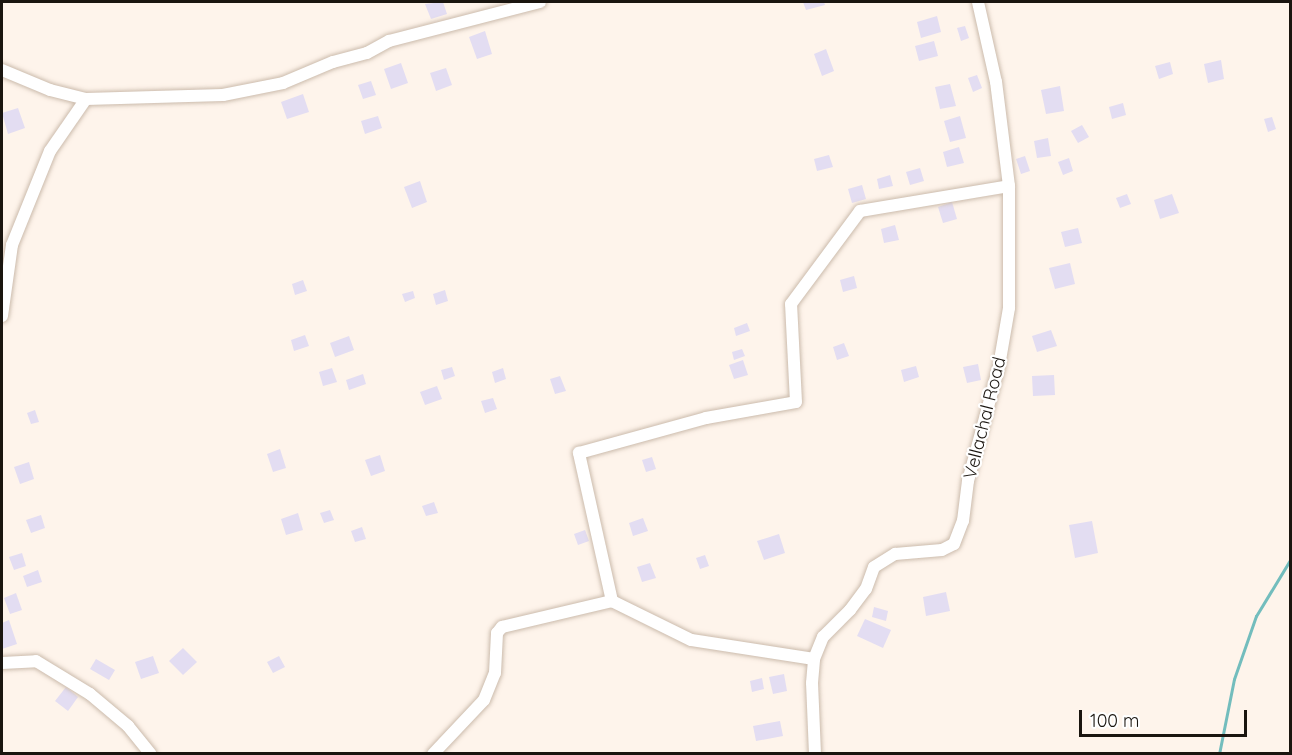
<!DOCTYPE html>
<html>
<head>
<meta charset="utf-8">
<style>
	body { margin:0 }
	#map { position:relative; width:1292px; height:755px; overflow:hidden; background:#fef4eb; font-family:Quicksand,sans-serif }
	div>[style] { position:absolute }
	.stream>* { height:3px; margin:-1.5px; padding:0 1.5px; transform-origin:1.5px; border-radius:1.5px; background:#73bdbd }
	.building>* { inset:0; background:#e3ddf2 }
	.roads { filter:drop-shadow(0 0 2px #cbbbac) drop-shadow(0 0 2px #cbbbac) }
	.street>* { height:12px; margin:-6px; padding:0 6px; transform-origin:6px; border-radius:6px; background:#fff }
	span { translate:-50% -50%; white-space:nowrap; text-align:center; line-height:1.15; -webkit-text-stroke:4.5px #fff; paint-order:stroke }
	.street-label { font-size:18px; color:#1a150f }
	.frame { position:absolute; inset:0; border:3px solid #1a150f; pointer-events:none }
	.scale { position:absolute; left:1079px; top:710px; width:168px; height:27px; box-sizing:border-box; border:3px solid #1a150f; border-top:0; padding-left:8px; font-size:18px; line-height:21px; white-space:nowrap; color:#1a150f; -webkit-text-stroke:4px #fff; paint-order:stroke }
</style>
</head>
<body>
<div id="map">
	<div class="stream">
		<i style="left:1219px;top:754px;width:76px;rotate:-78.7deg"></i>
		<i style="left:1234px;top:679px;width:67px;rotate:-70.8deg"></i>
		<i style="left:1256px;top:616px;width:66px;rotate:-58.7deg"></i>
	</div>
	<div class="building">
		<i style="clip-path:polygon(443px 2px,447px 14px,431px 19px,425px 4px)"></i>
		<i style="clip-path:polygon(803px 2px,824px 2px,825px 5px,806px 10px)"></i>
		<i style="clip-path:polygon(937px 16px,941px 32px,921px 38px,917px 22px)"></i>
		<i style="clip-path:polygon(965px 26px,969px 38px,961px 41px,957px 28px)"></i>
		<i style="clip-path:polygon(485px 31px,492px 54px,477px 59px,469px 37px)"></i>
		<i style="clip-path:polygon(934px 41px,938px 56px,919px 61px,915px 46px)"></i>
		<i style="clip-path:polygon(826px 49px,834px 71px,822px 76px,814px 54px)"></i>
		<i style="clip-path:polygon(1221px 60px,1224px 79px,1208px 83px,1204px 64px)"></i>
		<i style="clip-path:polygon(1170px 62px,1173px 74px,1159px 79px,1155px 66px)"></i>
		<i style="clip-path:polygon(401px 63px,408px 83px,391px 89px,384px 69px)"></i>
		<i style="clip-path:polygon(446px 68px,452px 85px,436px 91px,430px 73px)"></i>
		<i style="clip-path:polygon(977px 75px,982px 88px,973px 92px,968px 78px)"></i>
		<i style="clip-path:polygon(371px 81px,376px 95px,363px 99px,358px 85px)"></i>
		<i style="clip-path:polygon(950px 84px,956px 106px,940px 109px,935px 87px)"></i>
		<i style="clip-path:polygon(1060px 86px,1064px 111px,1046px 114px,1041px 90px)"></i>
		<i style="clip-path:polygon(303px 94px,309px 112px,287px 119px,281px 102px)"></i>
		<i style="clip-path:polygon(1123px 103px,1126px 115px,1112px 119px,1109px 107px)"></i>
		<i style="clip-path:polygon(18px 108px,25px 128px,8px 134px,2px 113px)"></i>
		<i style="clip-path:polygon(378px 116px,382px 128px,365px 134px,361px 121px)"></i>
		<i style="clip-path:polygon(960px 116px,966px 138px,950px 142px,944px 121px)"></i>
		<i style="clip-path:polygon(1272px 117px,1276px 129px,1268px 132px,1264px 119px)"></i>
		<i style="clip-path:polygon(1082px 125px,1089px 137px,1078px 143px,1071px 131px)"></i>
		<i style="clip-path:polygon(1048px 138px,1051px 156px,1037px 158px,1034px 141px)"></i>
		<i style="clip-path:polygon(959px 147px,964px 163px,947px 167px,943px 152px)"></i>
		<i style="clip-path:polygon(829px 155px,833px 167px,817px 171px,814px 159px)"></i>
		<i style="clip-path:polygon(1025px 156px,1030px 171px,1021px 174px,1016px 159px)"></i>
		<i style="clip-path:polygon(1069px 158px,1073px 171px,1063px 175px,1058px 162px)"></i>
		<i style="clip-path:polygon(920px 168px,924px 181px,910px 185px,906px 172px)"></i>
		<i style="clip-path:polygon(890px 175px,893px 186px,879px 189px,877px 179px)"></i>
		<i style="clip-path:polygon(420px 181px,427px 202px,412px 208px,404px 187px)"></i>
		<i style="clip-path:polygon(862px 185px,866px 199px,852px 203px,848px 189px)"></i>
		<i style="clip-path:polygon(1127px 194px,1131px 204px,1120px 208px,1116px 198px)"></i>
		<i style="clip-path:polygon(1172px 194px,1179px 213px,1160px 219px,1154px 200px)"></i>
		<i style="clip-path:polygon(952px 202px,957px 219px,943px 223px,938px 207px)"></i>
		<i style="clip-path:polygon(895px 225px,899px 240px,884px 243px,881px 229px)"></i>
		<i style="clip-path:polygon(1078px 228px,1082px 243px,1065px 247px,1061px 232px)"></i>
		<i style="clip-path:polygon(1070px 263px,1075px 284px,1055px 289px,1049px 268px)"></i>
		<i style="clip-path:polygon(854px 276px,857px 288px,843px 292px,840px 280px)"></i>
		<i style="clip-path:polygon(303px 280px,307px 291px,295px 295px,292px 284px)"></i>
		<i style="clip-path:polygon(445px 290px,448px 301px,436px 305px,433px 294px)"></i>
		<i style="clip-path:polygon(413px 291px,415px 298px,405px 302px,402px 294px)"></i>
		<i style="clip-path:polygon(747px 323px,750px 331px,736px 336px,734px 328px)"></i>
		<i style="clip-path:polygon(1051px 330px,1057px 346px,1037px 352px,1032px 336px)"></i>
		<i style="clip-path:polygon(305px 335px,309px 346px,294px 351px,291px 340px)"></i>
		<i style="clip-path:polygon(349px 336px,354px 350px,335px 357px,330px 343px)"></i>
		<i style="clip-path:polygon(844px 343px,849px 356px,837px 360px,833px 347px)"></i>
		<i style="clip-path:polygon(742px 349px,745px 356px,734px 360px,732px 352px)"></i>
		<i style="clip-path:polygon(743px 360px,748px 375px,734px 379px,729px 365px)"></i>
		<i style="clip-path:polygon(978px 364px,981px 380px,967px 383px,963px 367px)"></i>
		<i style="clip-path:polygon(916px 366px,919px 377px,904px 382px,901px 370px)"></i>
		<i style="clip-path:polygon(452px 367px,455px 376px,444px 380px,441px 370px)"></i>
		<i style="clip-path:polygon(332px 368px,337px 382px,323px 386px,319px 372px)"></i>
		<i style="clip-path:polygon(503px 368px,506px 379px,495px 383px,492px 372px)"></i>
		<i style="clip-path:polygon(363px 374px,366px 384px,349px 390px,346px 380px)"></i>
		<i style="clip-path:polygon(1054px 375px,1055px 395px,1033px 396px,1032px 376px)"></i>
		<i style="clip-path:polygon(560px 376px,566px 391px,555px 394px,550px 379px)"></i>
		<i style="clip-path:polygon(437px 386px,442px 399px,425px 405px,420px 392px)"></i>
		<i style="clip-path:polygon(493px 398px,497px 409px,485px 413px,481px 401px)"></i>
		<i style="clip-path:polygon(35px 410px,39px 422px,31px 424px,27px 413px)"></i>
		<i style="clip-path:polygon(280px 449px,286px 468px,273px 472px,267px 454px)"></i>
		<i style="clip-path:polygon(380px 455px,385px 471px,371px 476px,365px 460px)"></i>
		<i style="clip-path:polygon(652px 457px,656px 469px,646px 472px,642px 460px)"></i>
		<i style="clip-path:polygon(29px 462px,34px 479px,20px 484px,14px 467px)"></i>
		<i style="clip-path:polygon(434px 502px,438px 513px,426px 516px,422px 506px)"></i>
		<i style="clip-path:polygon(330px 510px,334px 520px,324px 523px,320px 513px)"></i>
		<i style="clip-path:polygon(298px 513px,303px 530px,286px 535px,281px 519px)"></i>
		<i style="clip-path:polygon(41px 515px,45px 528px,31px 533px,26px 520px)"></i>
		<i style="clip-path:polygon(643px 518px,648px 531px,633px 536px,629px 523px)"></i>
		<i style="clip-path:polygon(1092px 521px,1098px 553px,1075px 558px,1069px 525px)"></i>
		<i style="clip-path:polygon(362px 527px,366px 539px,355px 542px,351px 531px)"></i>
		<i style="clip-path:polygon(585px 530px,589px 541px,578px 545px,574px 534px)"></i>
		<i style="clip-path:polygon(779px 534px,785px 553px,764px 560px,757px 541px)"></i>
		<i style="clip-path:polygon(22px 553px,26px 566px,14px 570px,9px 557px)"></i>
		<i style="clip-path:polygon(705px 555px,709px 566px,700px 569px,696px 558px)"></i>
		<i style="clip-path:polygon(650px 563px,656px 578px,642px 582px,637px 567px)"></i>
		<i style="clip-path:polygon(38px 570px,42px 582px,27px 587px,23px 576px)"></i>
		<i style="clip-path:polygon(946px 592px,950px 611px,926px 616px,923px 597px)"></i>
		<i style="clip-path:polygon(16px 593px,22px 610px,10px 614px,4px 598px)"></i>
		<i style="clip-path:polygon(874px 607px,888px 611px,886px 621px,872px 617px)"></i>
		<i style="clip-path:polygon(865px 619px,891px 630px,883px 648px,857px 636px)"></i>
		<i style="clip-path:polygon(9px 620px,17px 644px,2px 649px,2px 623px)"></i>
		<i style="clip-path:polygon(183px 648px,197px 662px,183px 675px,169px 661px)"></i>
		<i style="clip-path:polygon(153px 656px,159px 673px,141px 679px,135px 662px)"></i>
		<i style="clip-path:polygon(279px 656px,285px 667px,273px 673px,267px 662px)"></i>
		<i style="clip-path:polygon(96px 659px,115px 670px,109px 680px,90px 669px)"></i>
		<i style="clip-path:polygon(784px 674px,787px 691px,773px 694px,769px 677px)"></i>
		<i style="clip-path:polygon(762px 678px,764px 689px,752px 692px,750px 681px)"></i>
		<i style="clip-path:polygon(66px 687px,78px 697px,68px 711px,55px 701px)"></i>
		<i style="clip-path:polygon(780px 721px,783px 736px,756px 741px,753px 726px)"></i>
	</div>
	<div class="roads">
		<div class="street">
			<i style="left:2px;top:70px;width:52px;rotate:22.6deg"></i>
			<i style="left:50px;top:90px;width:37px;rotate:14deg"></i>
			<i style="left:86px;top:99px;width:137px;rotate:-1.7deg"></i>
			<i style="left:223px;top:95px;width:61px;rotate:-11.3deg"></i>
			<i style="left:283px;top:83px;width:54px;rotate:-22.8deg"></i>
			<i style="left:333px;top:62px;width:35px;rotate:-15deg"></i>
			<i style="left:367px;top:53px;width:25px;rotate:-29deg"></i>
			<i style="left:389px;top:41px;width:156px;rotate:-14.5deg"></i>
			<i style="left:2px;top:316px;width:72px;rotate:-82deg"></i>
			<i style="left:12px;top:245px;width:101px;rotate:-68deg"></i>
			<i style="left:50px;top:151px;width:63px;rotate:-55.3deg"></i>
			<i style="left:814px;top:659px;width:124px;rotate:-171.2deg"></i>
			<i style="left:691px;top:640px;width:88px;rotate:-153.7deg"></i>
			<i style="left:612px;top:601px;width:152px;rotate:-102.6deg"></i>
			<i style="left:579px;top:453px;width:132px;rotate:-15.4deg"></i>
			<i style="left:706px;top:418px;width:91px;rotate:-10.1deg"></i>
			<i style="left:796px;top:402px;width:98px;rotate:-92.9deg"></i>
			<i style="left:791px;top:304px;width:116px;rotate:-53.4deg"></i>
			<i style="left:860px;top:211px;width:151px;rotate:-9.5deg"></i>
			<i style="left:2px;top:663px;width:34px;rotate:-3deg"></i>
			<i style="left:36px;top:661px;width:63px;rotate:31.4deg"></i>
			<i style="left:90px;top:694px;width:50px;rotate:40.1deg"></i>
			<i style="left:128px;top:726px;width:36px;rotate:51deg"></i>
			<i style="left:433px;top:754px;width:74px;rotate:-46.6deg"></i>
			<i style="left:484px;top:700px;width:29px;rotate:-68deg"></i>
			<i style="left:495px;top:673px;width:40px;rotate:-87.1deg"></i>
			<i style="left:497px;top:633px;width:8px;rotate:-50deg"></i>
			<i style="left:502px;top:627px;width:113px;rotate:-13.3deg"></i>
			<i style="left:815px;top:754px;width:71px;rotate:-92.4deg"></i>
			<i style="left:812px;top:683px;width:24px;rotate:-85deg"></i>
			<i style="left:814px;top:659px;width:24px;rotate:-68deg"></i>
			<i style="left:823px;top:637px;width:38px;rotate:-45deg"></i>
			<i style="left:850px;top:610px;width:26px;rotate:-53deg"></i>
			<i style="left:866px;top:589px;width:23px;rotate:-70deg"></i>
			<i style="left:874px;top:567px;width:25px;rotate:-32deg"></i>
			<i style="left:895px;top:554px;width:47px;rotate:-4.9deg"></i>
			<i style="left:942px;top:550px;width:13px;rotate:-27deg"></i>
			<i style="left:954px;top:544px;width:25px;rotate:-69deg"></i>
			<i style="left:963px;top:521px;width:40px;rotate:-82.9deg"></i>
			<i style="left:968px;top:481px;width:119px;rotate:-74.9deg"></i>
			<i style="left:999px;top:366px;width:59px;rotate:-80.2deg"></i>
			<i style="left:1009px;top:308px;width:122px;rotate:-90deg"></i>
			<i style="left:1009px;top:186px;width:105px;rotate:-97.1deg"></i>
			<i style="left:996px;top:82px;width:82px;rotate:-102.7deg"></i>
		</div>
	</div>
	<div class="street-label">
		<span style="left:985px;top:418px;rotate:-76deg">Vellachal Road</span>
	</div>
	<div class="frame"></div>
	<div class="scale">100 m</div>
</div>
</body>
</html>
